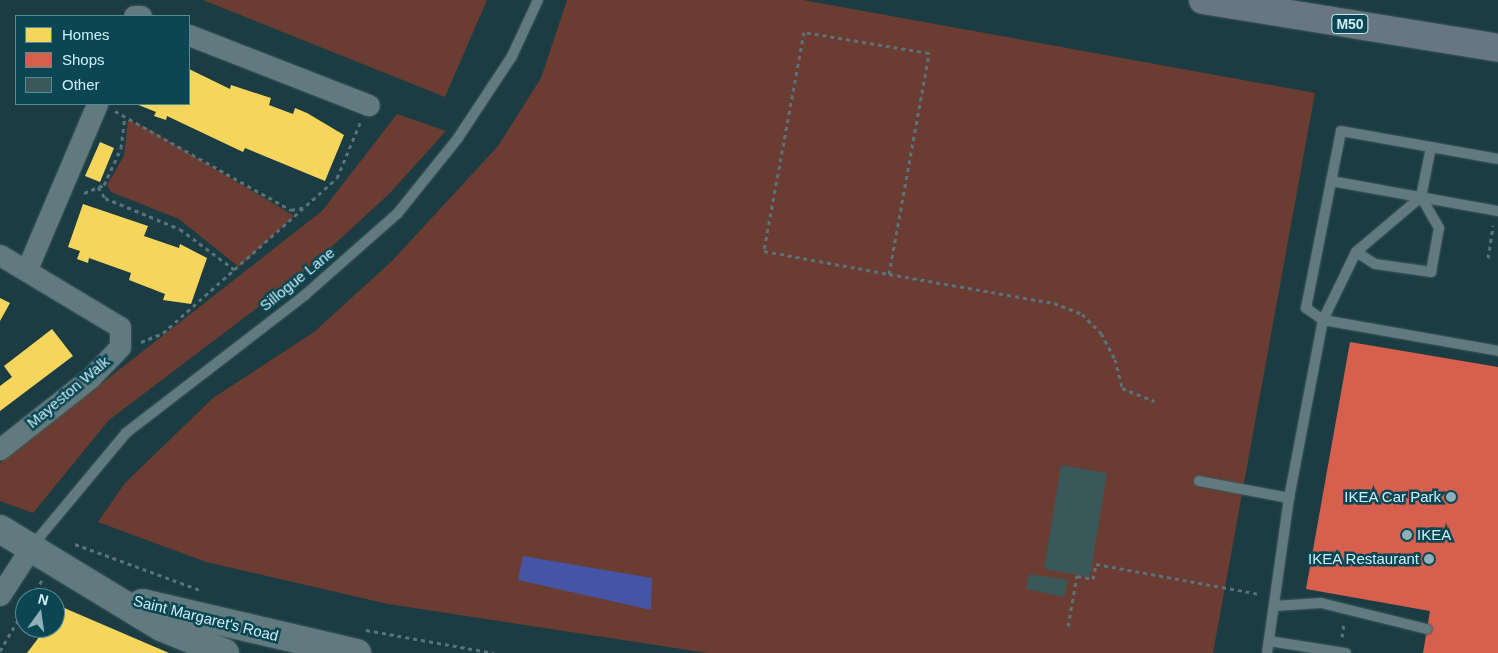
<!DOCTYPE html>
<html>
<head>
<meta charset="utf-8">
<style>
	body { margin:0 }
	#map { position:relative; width:1498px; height:653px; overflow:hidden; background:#1b3c42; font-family:Helvetica,sans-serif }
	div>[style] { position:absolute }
	.green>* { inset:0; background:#6b3c31 }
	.water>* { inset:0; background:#4554a5 }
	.homes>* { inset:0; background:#f6d55c }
	.shops>* { inset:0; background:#d6604d }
	.building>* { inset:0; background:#3a575a }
	.path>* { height:3px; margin-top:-1.5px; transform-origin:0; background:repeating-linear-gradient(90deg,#5a7278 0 4px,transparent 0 8px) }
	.roads { filter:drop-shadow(0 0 1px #3e585d) drop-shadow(0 0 1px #3e585d) }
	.lane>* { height:10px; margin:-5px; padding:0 5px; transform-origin:5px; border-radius:5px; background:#607a7f }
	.street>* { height:21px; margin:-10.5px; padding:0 10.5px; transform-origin:10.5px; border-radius:10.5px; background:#607a7f }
	.secondary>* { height:28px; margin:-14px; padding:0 14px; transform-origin:14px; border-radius:14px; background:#607a7f }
	.highway>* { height:28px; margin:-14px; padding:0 14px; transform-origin:14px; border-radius:14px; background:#687681 }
	.dots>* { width:14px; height:14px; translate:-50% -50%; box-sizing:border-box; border:2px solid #0b4652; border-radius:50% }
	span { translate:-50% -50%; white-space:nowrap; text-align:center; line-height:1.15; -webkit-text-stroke:5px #0b4652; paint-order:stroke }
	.shield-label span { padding:1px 4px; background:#0b4652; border:1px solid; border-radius:4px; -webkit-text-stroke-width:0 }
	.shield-label { font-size:14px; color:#cdeff7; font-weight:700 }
	.street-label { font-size:15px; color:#cdeff7 }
	.poi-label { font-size:15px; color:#cdeff7 }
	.right { translate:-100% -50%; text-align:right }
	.left { translate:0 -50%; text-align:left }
	.legend { position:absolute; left:15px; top:15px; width:175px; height:90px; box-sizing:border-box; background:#0b4652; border:1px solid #598a94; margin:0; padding:6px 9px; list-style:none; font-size:15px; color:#cdeff7 }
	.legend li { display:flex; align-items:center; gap:10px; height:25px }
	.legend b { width:25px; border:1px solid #598a94 }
	.north { position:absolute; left:15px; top:588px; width:50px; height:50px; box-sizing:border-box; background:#0b4652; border:1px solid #598a94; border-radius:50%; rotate:14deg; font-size:14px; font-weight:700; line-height:20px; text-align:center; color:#cdeff7 }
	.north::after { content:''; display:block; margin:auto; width:18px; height:22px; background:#8fb0b8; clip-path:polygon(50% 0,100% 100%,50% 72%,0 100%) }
</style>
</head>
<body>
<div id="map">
	<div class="green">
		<i style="clip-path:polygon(203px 0,487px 0,445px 97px)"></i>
		<i style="clip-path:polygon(567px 0,803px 0,1315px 93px,1213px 653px,708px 653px,388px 604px,206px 562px,98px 522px,125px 483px,213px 398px,314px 332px,392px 261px,498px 146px,541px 78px)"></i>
		<i style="clip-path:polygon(397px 114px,446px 131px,389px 194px,302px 274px,109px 420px,33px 513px,0 501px,0 463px,322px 211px)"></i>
		<i style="clip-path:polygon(128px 120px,145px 127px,294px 216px,239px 267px,179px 219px,111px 192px,107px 185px,124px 156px)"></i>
	</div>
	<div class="water">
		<i style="clip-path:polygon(523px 556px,652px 578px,651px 610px,518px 580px)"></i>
	</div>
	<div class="homes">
		<i style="clip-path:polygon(189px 69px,230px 89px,231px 85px,271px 98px,269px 105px,293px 114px,295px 108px,307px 113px,344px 135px,325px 181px,245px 148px,243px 152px,167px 116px,166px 120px,154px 116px,156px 112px,136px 104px,189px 104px)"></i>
		<i style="clip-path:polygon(100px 142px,114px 148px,100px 182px,85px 176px)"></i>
		<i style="clip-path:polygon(83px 204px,148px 226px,144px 236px,179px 248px,180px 244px,207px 258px,191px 304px,163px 300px,165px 294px,129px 280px,131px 273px,89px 258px,88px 263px,77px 259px,80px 251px,68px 247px)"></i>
		<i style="clip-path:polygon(0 298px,10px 303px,0 321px)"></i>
		<i style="clip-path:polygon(52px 329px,73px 356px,0 411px,0 386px,12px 377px,4px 366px)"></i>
		<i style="clip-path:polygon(62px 607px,169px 653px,27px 653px,46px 628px,55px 628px,55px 616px)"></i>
	</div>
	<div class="shops">
		<i style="clip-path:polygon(1350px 342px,1498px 367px,1498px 653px,1423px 653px,1430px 611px,1306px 589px)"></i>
	</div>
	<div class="building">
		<i style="clip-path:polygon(1061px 465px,1107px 473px,1090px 577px,1044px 569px)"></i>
		<i style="clip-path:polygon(1029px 574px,1068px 580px,1064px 597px,1026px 589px)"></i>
	</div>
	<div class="path">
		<i style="left:115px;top:111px;width:202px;rotate:29.4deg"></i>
		<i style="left:291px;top:210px;width:15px;rotate:-11deg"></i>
		<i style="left:98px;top:187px;width:13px;rotate:58deg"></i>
		<i style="left:105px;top:198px;width:81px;rotate:22.5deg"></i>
		<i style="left:180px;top:229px;width:69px;rotate:36.7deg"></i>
		<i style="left:84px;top:193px;width:22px;rotate:-22deg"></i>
		<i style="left:104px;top:185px;width:41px;rotate:-65.3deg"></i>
		<i style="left:121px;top:148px;width:32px;rotate:-83deg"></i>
		<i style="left:1488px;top:258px;width:33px;rotate:-81deg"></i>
		<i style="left:889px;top:274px;width:225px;rotate:-79.7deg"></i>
		<i style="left:929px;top:53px;width:127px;rotate:-170.5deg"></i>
		<i style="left:804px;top:32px;width:223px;rotate:100.4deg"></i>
		<i style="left:764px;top:251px;width:127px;rotate:10.4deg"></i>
		<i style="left:889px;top:274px;width:168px;rotate:10deg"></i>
		<i style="left:1054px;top:303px;width:30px;rotate:21deg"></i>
		<i style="left:1082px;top:314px;width:27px;rotate:45deg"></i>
		<i style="left:1101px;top:333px;width:30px;rotate:62deg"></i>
		<i style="left:1115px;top:359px;width:30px;rotate:76deg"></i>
		<i style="left:1122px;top:388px;width:35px;rotate:22deg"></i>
		<i style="left:141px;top:342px;width:24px;rotate:-22deg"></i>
		<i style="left:163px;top:333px;width:233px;rotate:-41.7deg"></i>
		<i style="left:337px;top:178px;width:60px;rotate:-67.3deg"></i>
		<i style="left:75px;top:544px;width:133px;rotate:20.2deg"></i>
		<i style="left:32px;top:598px;width:21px;rotate:-61deg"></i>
		<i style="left:1068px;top:626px;width:51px;rotate:-79.8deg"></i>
		<i style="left:1077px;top:576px;width:16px;rotate:11deg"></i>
		<i style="left:1093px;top:579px;width:15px;rotate:-79deg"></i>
		<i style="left:1096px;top:564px;width:167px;rotate:10.4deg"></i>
		<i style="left:366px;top:630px;width:130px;rotate:10.2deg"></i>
		<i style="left:1342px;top:637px;width:14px;rotate:-82deg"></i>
		<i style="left:0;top:651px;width:50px;rotate:-59.8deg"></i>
	</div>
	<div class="roads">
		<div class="lane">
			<i style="left:1431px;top:147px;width:51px;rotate:101.3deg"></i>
			<i style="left:1421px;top:197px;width:85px;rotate:139.8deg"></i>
			<i style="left:1356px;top:252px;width:76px;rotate:115.9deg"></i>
			<i style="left:1323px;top:320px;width:178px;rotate:10deg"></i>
			<i style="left:1331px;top:181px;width:170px;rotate:10.2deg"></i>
			<i style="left:1356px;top:252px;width:22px;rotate:32deg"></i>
			<i style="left:1375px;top:264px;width:57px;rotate:8.1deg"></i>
			<i style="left:1431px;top:272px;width:45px;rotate:-79.7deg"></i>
			<i style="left:1439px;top:228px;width:36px;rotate:-120deg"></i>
			<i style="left:1199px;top:481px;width:92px;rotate:10.7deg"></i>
			<i style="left:32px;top:546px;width:147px;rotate:-50.2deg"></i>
			<i style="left:126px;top:433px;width:226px;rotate:-37.6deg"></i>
			<i style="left:305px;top:295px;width:123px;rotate:-41.4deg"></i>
			<i style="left:397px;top:214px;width:97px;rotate:-51.2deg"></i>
			<i style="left:458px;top:138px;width:98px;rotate:-56.6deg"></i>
			<i style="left:512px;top:56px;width:62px;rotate:-65.1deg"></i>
			<i style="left:1274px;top:606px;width:47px;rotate:-3.7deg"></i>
			<i style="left:1321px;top:603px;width:109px;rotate:13.8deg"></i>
			<i style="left:1269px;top:641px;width:78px;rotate:8.9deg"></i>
			<i style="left:1267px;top:653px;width:157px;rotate:-81.9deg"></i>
			<i style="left:1289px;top:498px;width:181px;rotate:-79.2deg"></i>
			<i style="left:1323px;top:320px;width:21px;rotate:-145deg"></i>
			<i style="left:1306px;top:308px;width:180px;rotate:-78.8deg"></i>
			<i style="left:1341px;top:131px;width:159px;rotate:10.1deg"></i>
		</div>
		<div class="street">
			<i style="left:134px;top:16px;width:7px"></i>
			<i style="left:189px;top:35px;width:193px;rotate:21.3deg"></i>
			<i style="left:0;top:255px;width:140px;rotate:31deg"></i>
			<i style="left:120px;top:327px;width:20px;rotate:90deg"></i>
			<i style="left:120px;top:347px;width:43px;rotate:134.1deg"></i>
			<i style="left:90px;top:378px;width:115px;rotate:141.7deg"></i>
			<i style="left:27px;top:269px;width:179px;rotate:-67deg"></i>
			<i style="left:0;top:595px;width:59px;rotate:-56.9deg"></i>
		</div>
		<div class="secondary">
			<i style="left:0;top:529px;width:188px;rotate:31.3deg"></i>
			<i style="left:161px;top:627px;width:69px;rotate:22.1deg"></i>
			<i style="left:142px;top:603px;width:221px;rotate:13.1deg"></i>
		</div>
		<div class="highway">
			<i style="left:1203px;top:0;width:299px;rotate:9.2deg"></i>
		</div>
	</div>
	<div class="dots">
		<i style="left:1451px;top:497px;background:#8fb0b8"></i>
		<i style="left:1407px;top:535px;background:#8fb0b8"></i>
		<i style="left:1429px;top:559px;background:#8fb0b8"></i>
	</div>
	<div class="shield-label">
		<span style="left:1350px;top:24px">M50</span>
	</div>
	<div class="street-label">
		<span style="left:297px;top:279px;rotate:-39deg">Sillogue Lane</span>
		<span style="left:68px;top:392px;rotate:-40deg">Mayeston Walk</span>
		<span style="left:206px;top:618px;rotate:14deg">Saint Margaret's Road</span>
	</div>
	<div class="poi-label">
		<span class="right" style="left:1441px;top:497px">IKEA Car Park</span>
		<span class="left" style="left:1417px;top:535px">IKEA</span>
		<span class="right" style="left:1419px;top:559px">IKEA Restaurant</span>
	</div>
	<ul class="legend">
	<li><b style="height:14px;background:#f6d55c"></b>Homes</li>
	<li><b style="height:14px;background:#d6604d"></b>Shops</li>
	<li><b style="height:14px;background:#3a575a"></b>Other</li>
	</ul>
	<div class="north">N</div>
</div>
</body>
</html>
